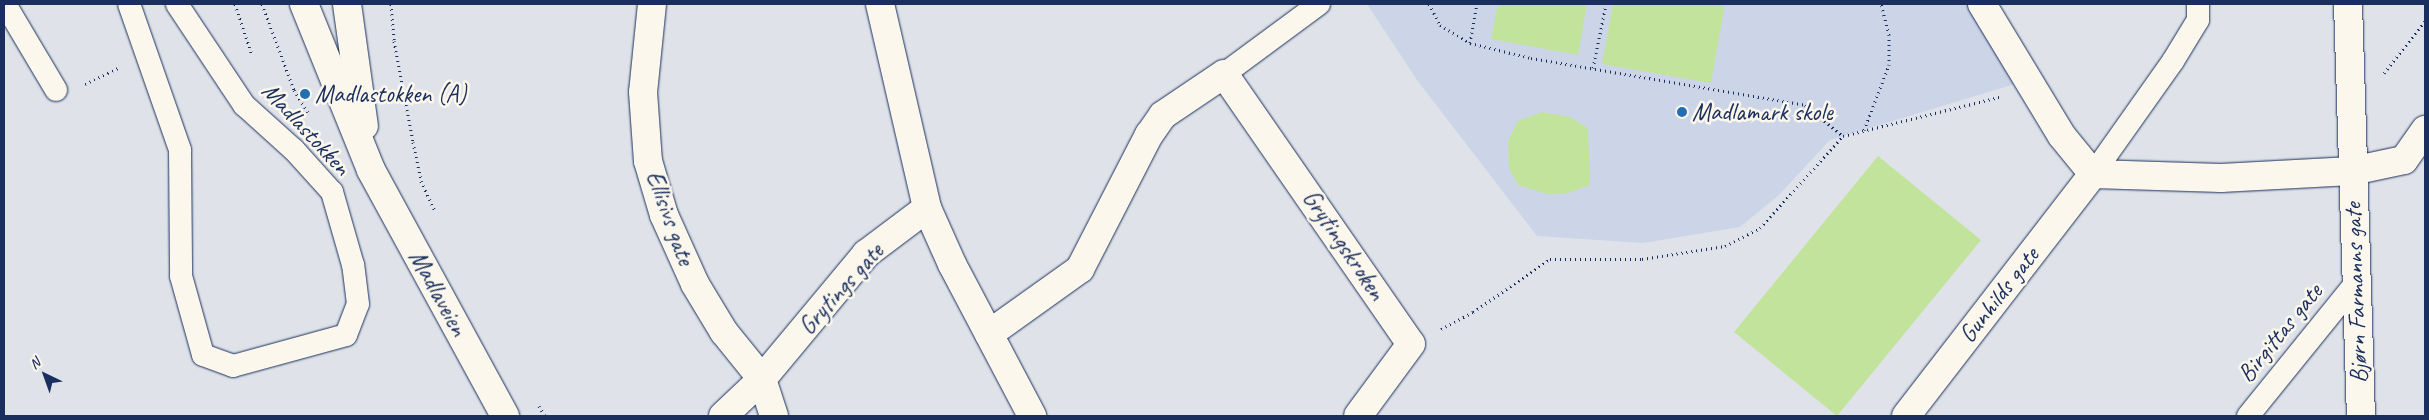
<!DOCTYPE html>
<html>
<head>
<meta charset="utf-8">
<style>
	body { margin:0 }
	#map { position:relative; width:2429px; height:420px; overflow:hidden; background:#dfe3e9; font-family:Caveat,sans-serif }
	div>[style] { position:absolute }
	.built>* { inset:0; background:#ccd5e7 }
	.green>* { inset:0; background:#c2e39c }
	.path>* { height:3px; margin-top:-1.5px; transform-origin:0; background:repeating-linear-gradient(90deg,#1b2f5e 0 1px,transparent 0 5px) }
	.roads { filter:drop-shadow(0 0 1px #1b2f5e) drop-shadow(0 0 1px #1b2f5e) }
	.service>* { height:22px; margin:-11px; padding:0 11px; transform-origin:11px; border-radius:11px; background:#fbf7ec }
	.minor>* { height:28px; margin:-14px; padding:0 14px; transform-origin:14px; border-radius:14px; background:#fbf7ec }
	.secondary>* { height:28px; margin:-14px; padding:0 14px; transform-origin:14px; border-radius:14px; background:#fbf7ec }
	.dots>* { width:14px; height:14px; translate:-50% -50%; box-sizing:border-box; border:2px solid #fbf7ec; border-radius:50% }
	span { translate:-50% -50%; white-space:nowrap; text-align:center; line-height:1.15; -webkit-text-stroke:5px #fbf7ec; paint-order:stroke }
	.poi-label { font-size:25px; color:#1b2f5e }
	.left { translate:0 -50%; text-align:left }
	.street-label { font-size:25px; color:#1b2f5e }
	.frame { position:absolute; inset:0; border:5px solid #1b2f5e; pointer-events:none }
	.north { position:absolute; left:20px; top:350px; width:50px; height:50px; -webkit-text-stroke:4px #fbf7ec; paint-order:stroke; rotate:318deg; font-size:14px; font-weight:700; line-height:20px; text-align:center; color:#1b2f5e }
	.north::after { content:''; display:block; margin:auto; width:18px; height:22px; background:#1b2f5e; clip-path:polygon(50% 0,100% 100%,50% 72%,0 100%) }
</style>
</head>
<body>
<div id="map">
	<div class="built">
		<i style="clip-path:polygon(1367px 4px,1970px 4px,2015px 84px,1830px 140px,1779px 195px,1740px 227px,1643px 243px,1537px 236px,1417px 80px)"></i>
	</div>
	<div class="green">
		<i style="clip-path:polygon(1498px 4px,1587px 4px,1578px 55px,1491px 39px)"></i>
		<i style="clip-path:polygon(1613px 4px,1725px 4px,1711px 83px,1602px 64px)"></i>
		<i style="clip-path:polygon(1542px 112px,1570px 117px,1588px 128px,1590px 185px,1568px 193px,1547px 194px,1518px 185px,1509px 168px,1508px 141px,1518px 121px)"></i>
		<i style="clip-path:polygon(1878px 156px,1981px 240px,1837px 416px,1734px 332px)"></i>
	</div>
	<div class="path">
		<i style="left:235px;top:4px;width:54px;rotate:71.6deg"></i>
		<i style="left:262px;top:4px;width:92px;rotate:69.6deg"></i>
		<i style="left:294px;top:90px;width:26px;rotate:58deg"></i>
		<i style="left:391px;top:4px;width:37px;rotate:85deg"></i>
		<i style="left:394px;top:41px;width:103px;rotate:79.3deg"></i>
		<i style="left:413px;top:142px;width:40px;rotate:78deg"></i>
		<i style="left:421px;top:181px;width:33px;rotate:65deg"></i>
		<i style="left:1429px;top:4px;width:24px;rotate:62deg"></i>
		<i style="left:1440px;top:25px;width:35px;rotate:31deg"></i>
		<i style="left:1470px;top:43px;width:40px;rotate:-80deg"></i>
		<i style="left:1470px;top:43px;width:63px;rotate:13.8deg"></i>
		<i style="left:1531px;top:58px;width:278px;rotate:9.7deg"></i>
		<i style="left:1805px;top:105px;width:49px;rotate:39.2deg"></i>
		<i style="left:1843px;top:136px;width:161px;rotate:-14deg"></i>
		<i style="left:1593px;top:68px;width:65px;rotate:-78.5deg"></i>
		<i style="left:2384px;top:73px;width:66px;rotate:-51.7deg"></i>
		<i style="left:85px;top:84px;width:37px;rotate:-26deg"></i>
		<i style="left:1864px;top:130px;width:70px;rotate:-69deg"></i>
		<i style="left:1889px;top:65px;width:30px;rotate:-90deg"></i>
		<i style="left:1889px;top:35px;width:32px;rotate:-104deg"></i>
		<i style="left:1441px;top:329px;width:36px;rotate:-28deg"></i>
		<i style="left:1473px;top:312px;width:93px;rotate:-34.5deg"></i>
		<i style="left:1550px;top:259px;width:92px"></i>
		<i style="left:1642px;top:259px;width:84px;rotate:-8.9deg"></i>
		<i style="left:1725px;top:246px;width:39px;rotate:-27deg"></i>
		<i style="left:1760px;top:228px;width:124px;rotate:-47.9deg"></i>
		<i style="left:539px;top:406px;width:12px;rotate:59deg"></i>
	</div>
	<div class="roads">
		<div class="service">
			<i style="left:5px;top:4px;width:100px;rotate:59.3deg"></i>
			<i style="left:129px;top:4px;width:155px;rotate:70.7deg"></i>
			<i style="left:180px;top:150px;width:126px;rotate:89.5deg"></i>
			<i style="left:181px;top:276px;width:82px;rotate:74.4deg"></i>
			<i style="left:203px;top:355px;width:32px;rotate:20deg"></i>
			<i style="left:233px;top:366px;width:117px;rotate:-15.3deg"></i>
			<i style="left:346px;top:335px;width:33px;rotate:-69deg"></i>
			<i style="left:358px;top:304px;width:39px;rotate:-97deg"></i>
			<i style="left:353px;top:265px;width:76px;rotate:-106deg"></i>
			<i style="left:332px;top:192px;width:57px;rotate:-132.1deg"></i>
			<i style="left:294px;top:150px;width:67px;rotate:-138deg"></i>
			<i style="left:244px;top:105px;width:121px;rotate:-123.6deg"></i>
			<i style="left:1224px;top:74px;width:118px;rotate:-36.4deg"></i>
			<i style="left:2093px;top:174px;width:138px;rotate:-54.7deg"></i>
			<i style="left:2173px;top:61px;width:48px;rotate:-58.6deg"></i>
			<i style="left:2198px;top:20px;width:16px;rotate:-90deg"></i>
			<i style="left:2248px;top:416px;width:170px;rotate:-51deg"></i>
		</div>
		<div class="minor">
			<i style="left:652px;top:4px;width:88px;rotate:95.8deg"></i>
			<i style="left:643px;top:92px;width:69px;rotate:85.9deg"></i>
			<i style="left:648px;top:161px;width:56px;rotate:73.5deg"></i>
			<i style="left:664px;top:215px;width:76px;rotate:65.8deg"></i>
			<i style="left:695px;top:284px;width:56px;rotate:58.9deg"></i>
			<i style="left:724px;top:332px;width:60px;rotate:51deg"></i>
			<i style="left:762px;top:379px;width:39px;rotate:72deg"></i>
			<i style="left:880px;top:4px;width:209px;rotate:77deg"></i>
			<i style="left:927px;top:208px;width:61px;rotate:65.9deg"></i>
			<i style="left:952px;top:264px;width:172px;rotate:62.2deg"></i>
			<i style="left:1982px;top:4px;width:154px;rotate:58.8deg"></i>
			<i style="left:2062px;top:136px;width:49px;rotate:50.8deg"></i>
			<i style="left:2093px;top:174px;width:128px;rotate:1.8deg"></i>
			<i style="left:2221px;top:178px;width:131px;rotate:-3.1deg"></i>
			<i style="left:2352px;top:171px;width:53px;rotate:-11.9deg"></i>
			<i style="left:2404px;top:160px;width:37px;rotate:-55deg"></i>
			<i style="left:2348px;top:4px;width:412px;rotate:88.2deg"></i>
			<i style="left:989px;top:334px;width:112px;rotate:-35.5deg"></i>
			<i style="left:1080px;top:269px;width:151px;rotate:-62.8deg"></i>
			<i style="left:1149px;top:135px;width:24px;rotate:-55deg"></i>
			<i style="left:1163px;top:115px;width:73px;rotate:-33.9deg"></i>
			<i style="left:1224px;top:74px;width:328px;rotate:55.3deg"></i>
			<i style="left:1411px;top:344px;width:89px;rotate:126.4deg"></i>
			<i style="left:723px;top:416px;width:54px;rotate:-43.5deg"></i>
			<i style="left:762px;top:379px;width:163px;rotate:-50.2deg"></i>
			<i style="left:866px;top:254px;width:76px;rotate:-37deg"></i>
			<i style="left:1906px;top:416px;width:306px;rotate:-52.3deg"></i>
		</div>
		<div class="secondary">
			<i style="left:304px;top:4px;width:179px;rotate:68deg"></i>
			<i style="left:371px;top:170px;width:280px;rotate:61.4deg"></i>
			<i style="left:347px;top:4px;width:123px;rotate:82.1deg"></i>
		</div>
	</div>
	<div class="dots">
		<i style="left:305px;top:94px;background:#1f6fb2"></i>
		<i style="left:1682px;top:112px;background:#1f6fb2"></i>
	</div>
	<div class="poi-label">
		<span class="left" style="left:315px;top:94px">Madlastokken (A)</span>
		<span class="left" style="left:1692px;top:112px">Madlamark skole</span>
	</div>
	<div class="street-label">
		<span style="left:306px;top:129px;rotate:47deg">Madlastokken</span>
		<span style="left:670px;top:218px;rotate:70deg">Ellisivs gate</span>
		<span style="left:1344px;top:245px;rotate:56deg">Grytingskroken</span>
		<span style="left:841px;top:289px;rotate:-48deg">Grytings gate</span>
		<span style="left:438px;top:293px;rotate:61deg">Madlaveien</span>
		<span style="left:2356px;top:293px;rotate:-92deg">Bjørn Farmanns gate</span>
		<span style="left:1999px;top:295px;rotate:-52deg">Gunhilds gate</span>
		<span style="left:2280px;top:333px;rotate:-51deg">Birgittas gate</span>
	</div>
	<div class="frame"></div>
	<div class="north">N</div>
</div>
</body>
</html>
